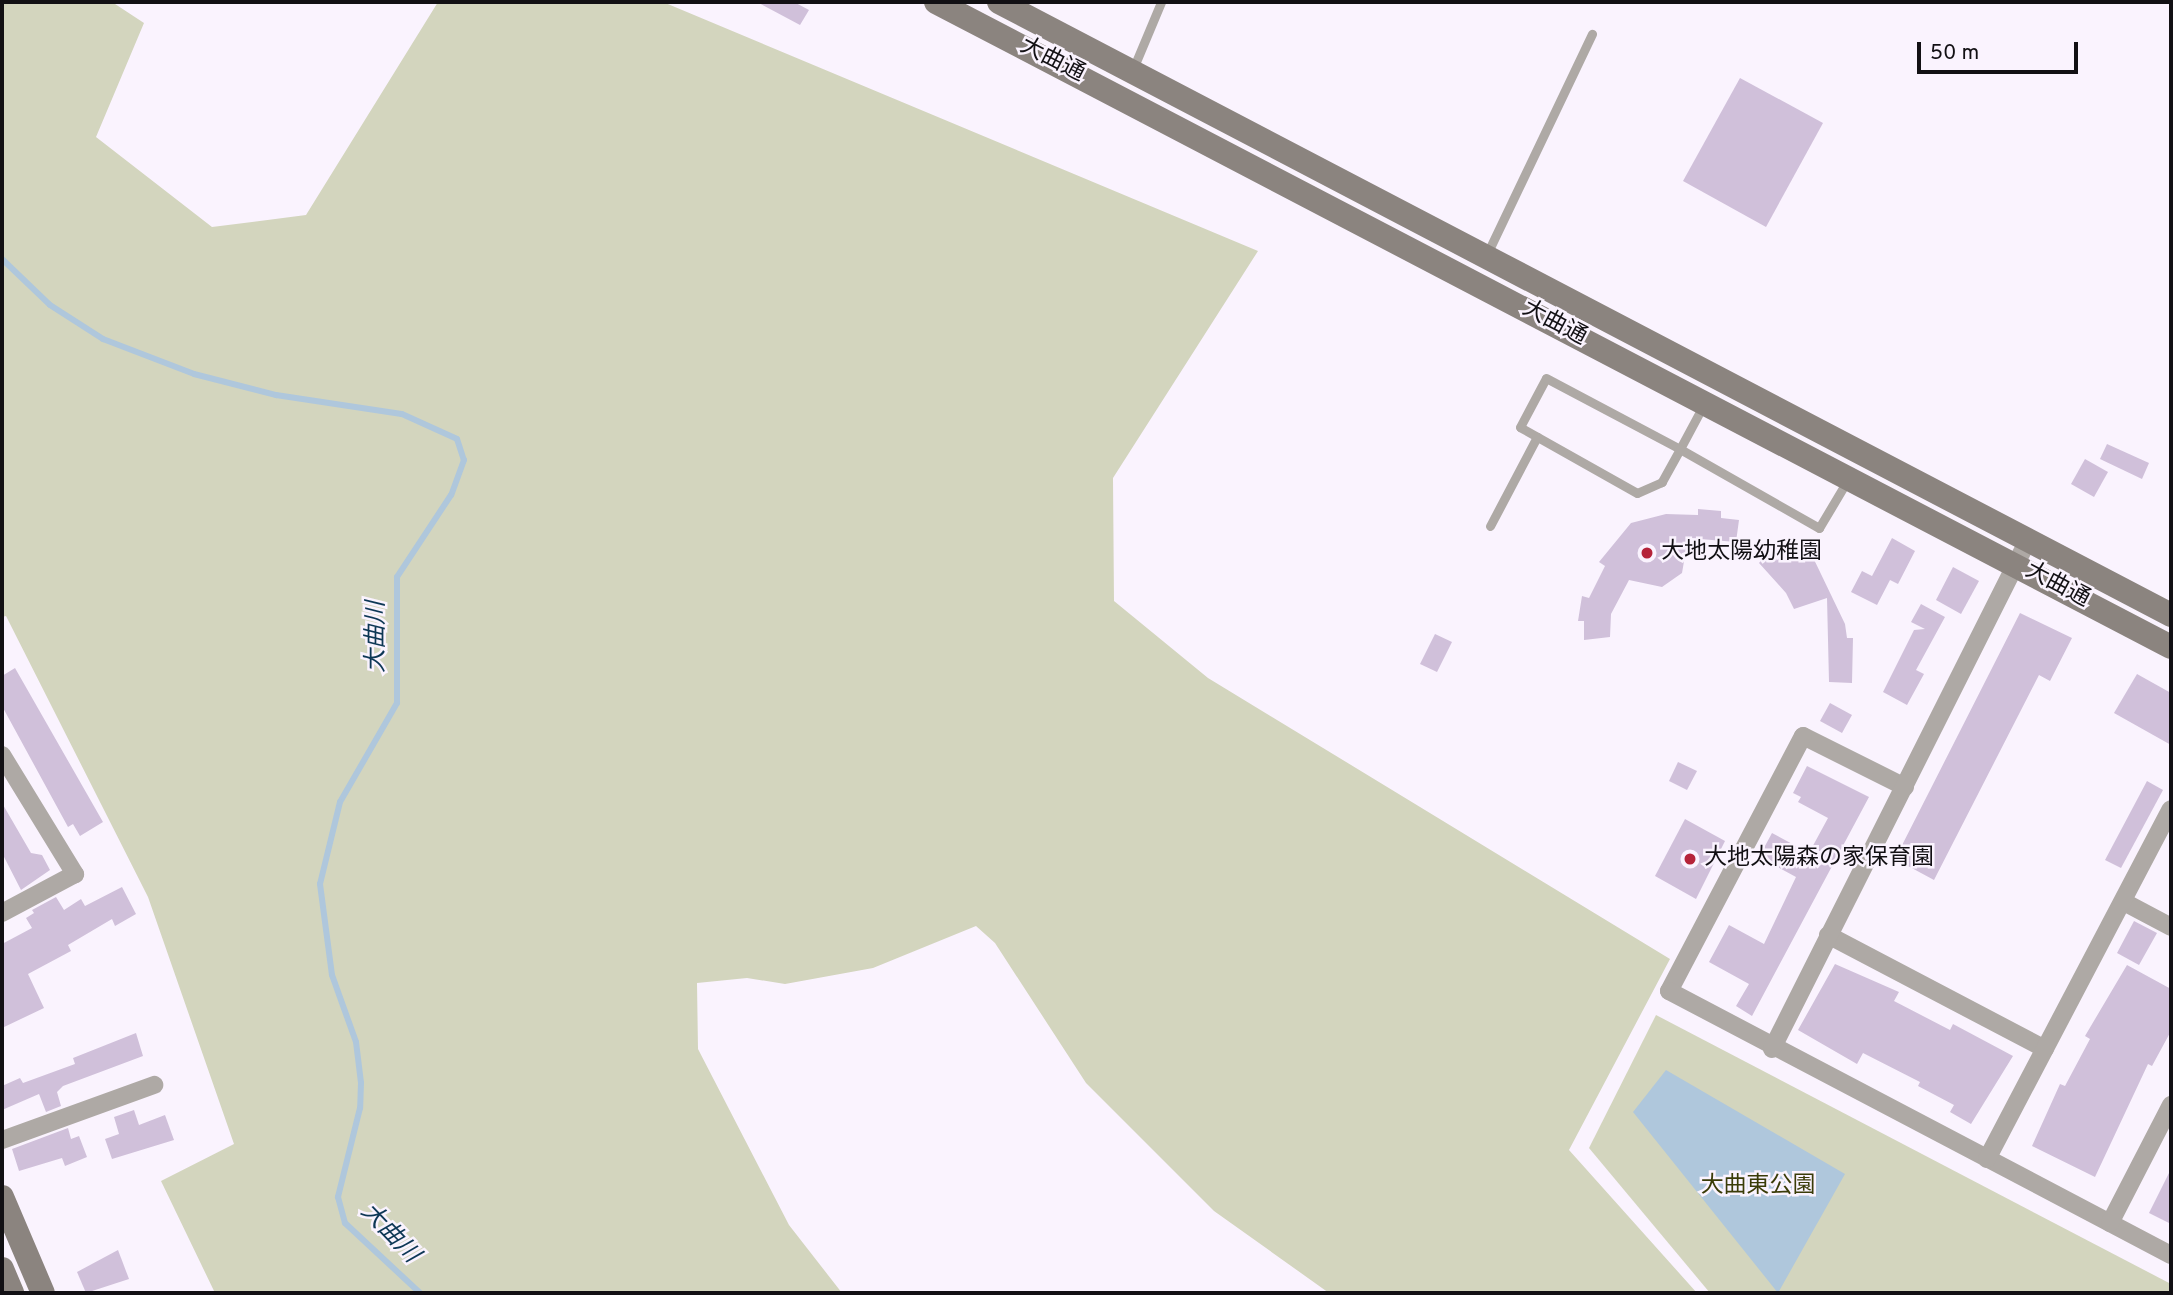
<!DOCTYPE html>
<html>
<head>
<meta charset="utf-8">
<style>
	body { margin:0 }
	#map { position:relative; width:2173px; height:1295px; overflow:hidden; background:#faf3fe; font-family:Overpass,"Noto Sans JP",sans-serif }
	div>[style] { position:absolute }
	.green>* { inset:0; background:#d3d5be }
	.water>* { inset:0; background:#afc7dc }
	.stream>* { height:6px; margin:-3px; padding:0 3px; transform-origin:3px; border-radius:3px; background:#afc7dc }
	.building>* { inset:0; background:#d0c0da }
	.lane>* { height:9px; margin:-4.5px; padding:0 4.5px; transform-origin:4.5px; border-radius:4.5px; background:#aea9a5 }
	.street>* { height:18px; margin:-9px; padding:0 9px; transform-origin:9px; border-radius:9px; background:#aea9a5 }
	.secondary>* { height:24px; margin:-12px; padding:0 12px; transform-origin:12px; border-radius:12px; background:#8b847f }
	.dots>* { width:19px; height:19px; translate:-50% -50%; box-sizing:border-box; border:4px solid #faf3fe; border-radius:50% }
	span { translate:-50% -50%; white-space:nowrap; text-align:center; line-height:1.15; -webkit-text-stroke:5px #faf3fe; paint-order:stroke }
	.street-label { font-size:23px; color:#121014 }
	.poi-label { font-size:23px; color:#121014 }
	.left { translate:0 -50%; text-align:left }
	.park-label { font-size:23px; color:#3a3c08 }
	.water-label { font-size:24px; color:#0d3755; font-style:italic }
	.frame { position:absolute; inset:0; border:4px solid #121014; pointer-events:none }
	.scale { position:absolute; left:1917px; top:42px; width:161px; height:32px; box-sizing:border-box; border:4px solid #121014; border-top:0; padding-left:9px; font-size:21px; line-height:24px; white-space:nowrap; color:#121014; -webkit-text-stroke:5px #faf3fe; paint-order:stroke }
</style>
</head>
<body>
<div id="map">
	<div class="green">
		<i style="clip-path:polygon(2px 2px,112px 2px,144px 23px,96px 137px,212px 227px,306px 215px,438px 2px,663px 2px,1258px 251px,1113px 478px,1114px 601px,1208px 678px,1670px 959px,1569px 1150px,1697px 1293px,1329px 1293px,1214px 1211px,1086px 1083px,995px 943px,976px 926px,873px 968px,785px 984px,747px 978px,697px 983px,698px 1049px,789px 1225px,842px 1293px,215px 1293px,161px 1181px,234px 1144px,148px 897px,6px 616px,2px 617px)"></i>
		<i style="clip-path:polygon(1656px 1015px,2171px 1284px,2171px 1293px,1710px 1293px,1589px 1148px)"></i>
	</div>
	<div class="water">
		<i style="clip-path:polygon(1666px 1070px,1845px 1174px,1778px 1293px,1633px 1112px)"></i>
	</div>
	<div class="stream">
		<i style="left:2px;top:259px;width:66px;rotate:43.8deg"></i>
		<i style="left:50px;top:305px;width:63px;rotate:32.7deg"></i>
		<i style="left:103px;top:339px;width:97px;rotate:21deg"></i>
		<i style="left:194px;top:374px;width:85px;rotate:14.4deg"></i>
		<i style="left:276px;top:395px;width:127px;rotate:8.6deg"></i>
		<i style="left:402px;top:414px;width:60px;rotate:24.4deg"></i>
		<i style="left:457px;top:439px;width:22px;rotate:72deg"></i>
		<i style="left:464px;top:460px;width:37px;rotate:110deg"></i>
		<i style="left:451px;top:495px;width:98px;rotate:123.4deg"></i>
		<i style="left:397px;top:577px;width:126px;rotate:90deg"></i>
		<i style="left:397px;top:703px;width:114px;rotate:119.9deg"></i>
		<i style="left:340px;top:802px;width:84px;rotate:103.7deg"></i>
		<i style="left:320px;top:884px;width:92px;rotate:82.5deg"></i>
		<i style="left:332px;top:975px;width:71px;rotate:70.3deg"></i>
		<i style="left:356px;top:1042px;width:41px;rotate:83deg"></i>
		<i style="left:361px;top:1083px;width:25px;rotate:92deg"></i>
		<i style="left:360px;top:1108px;width:92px;rotate:103.9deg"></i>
		<i style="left:338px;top:1197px;width:27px;rotate:75deg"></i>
		<i style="left:345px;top:1223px;width:103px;rotate:43deg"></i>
	</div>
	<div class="building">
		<i style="clip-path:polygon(757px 2px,794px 2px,809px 10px,800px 25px)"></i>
		<i style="clip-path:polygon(1740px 78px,1823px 123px,1766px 227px,1683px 181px)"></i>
		<i style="clip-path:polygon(2107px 444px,2149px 463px,2142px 479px,2100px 459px)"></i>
		<i style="clip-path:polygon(2085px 459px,2108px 472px,2094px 497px,2071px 484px)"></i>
		<i style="clip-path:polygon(1698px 509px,1721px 511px,1721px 518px,1739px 520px,1736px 542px,1688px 538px,1682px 573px,1662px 587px,1629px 580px,1611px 614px,1610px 637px,1584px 640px,1584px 621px,1578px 621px,1582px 596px,1589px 598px,1605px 566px,1599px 562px,1631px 523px,1666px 514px,1698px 515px)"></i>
		<i style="clip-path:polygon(1892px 538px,1915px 551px,1898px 584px,1890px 580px,1877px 605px,1851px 592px,1862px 571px,1872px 576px)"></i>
		<i style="clip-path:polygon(1779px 539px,1808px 547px,1845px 624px,1847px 638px,1853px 638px,1852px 683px,1829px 682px,1827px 598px,1794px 609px,1786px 593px,1759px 563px)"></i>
		<i style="clip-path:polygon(1953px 567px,1979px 581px,1961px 614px,1936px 600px)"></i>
		<i style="clip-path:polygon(1921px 604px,1945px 617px,1916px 670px,1924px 674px,1907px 705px,1883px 692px,1914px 630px,1925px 629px,1911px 622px)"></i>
		<i style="clip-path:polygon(2020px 613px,2072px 638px,2050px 681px,2039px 675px,1934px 880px,1895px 859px)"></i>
		<i style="clip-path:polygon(1435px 634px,1452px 642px,1437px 672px,1420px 664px)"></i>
		<i style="clip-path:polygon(15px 668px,103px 822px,80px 836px,73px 824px,68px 827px,2px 706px,2px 676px)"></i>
		<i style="clip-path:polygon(2137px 674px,2171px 693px,2171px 745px,2114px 713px)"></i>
		<i style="clip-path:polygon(1830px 703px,1852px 715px,1842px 733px,1820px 721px)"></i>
		<i style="clip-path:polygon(1678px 762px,1697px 771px,1687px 790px,1669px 781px)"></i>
		<i style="clip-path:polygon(1807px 766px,1869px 797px,1752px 1016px,1736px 1006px,1749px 984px,1709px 962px,1729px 925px,1764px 944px,1796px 877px,1759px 857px,1772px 833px,1809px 853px,1828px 818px,1798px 802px,1801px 797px,1793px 793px)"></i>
		<i style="clip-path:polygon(2147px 781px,2163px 790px,2121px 868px,2105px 860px)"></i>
		<i style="clip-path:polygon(2px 803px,31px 853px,42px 855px,50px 870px,21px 890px,2px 853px)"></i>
		<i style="clip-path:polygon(1685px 819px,1725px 841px,1696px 899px,1655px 876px)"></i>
		<i style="clip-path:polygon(122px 887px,136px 914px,115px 926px,112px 919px,68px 945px,71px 951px,28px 974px,44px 1008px,2px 1028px,2px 944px,32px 928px,26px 918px,34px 913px,32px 910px,56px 897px,64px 910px,81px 899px,85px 906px)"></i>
		<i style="clip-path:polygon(2134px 921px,2157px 933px,2139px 965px,2117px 953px)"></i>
		<i style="clip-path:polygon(1835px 964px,1899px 992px,1894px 1001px,1950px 1030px,1953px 1024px,2013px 1056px,1971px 1124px,1950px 1112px,1954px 1105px,1918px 1086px,1920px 1082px,1863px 1053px,1857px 1064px,1798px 1030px)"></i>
		<i style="clip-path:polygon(2127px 965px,2171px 989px,2171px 1031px,2152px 1066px,2148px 1064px,2095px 1177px,2032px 1146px,2060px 1084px,2065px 1086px,2090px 1039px,2085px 1036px)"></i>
		<i style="clip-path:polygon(136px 1033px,143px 1056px,63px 1086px,57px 1092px,61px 1106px,46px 1112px,39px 1094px,2px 1110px,2px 1086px,20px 1078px,23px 1083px,75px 1064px,73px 1058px)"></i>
		<i style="clip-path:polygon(134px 1110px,139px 1125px,165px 1115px,174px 1140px,112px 1159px,105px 1139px,119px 1134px,114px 1117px)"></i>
		<i style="clip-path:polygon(68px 1128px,71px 1139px,79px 1136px,87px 1157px,65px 1166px,62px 1158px,19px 1171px,12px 1149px)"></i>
		<i style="clip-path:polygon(2171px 1169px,2171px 1224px,2149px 1213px)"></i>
		<i style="clip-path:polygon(118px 1250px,129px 1279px,86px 1293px,77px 1272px)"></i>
	</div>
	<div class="lane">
		<i style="left:1133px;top:69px;width:73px;rotate:-67.3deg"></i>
		<i style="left:1487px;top:254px;width:244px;rotate:-64.5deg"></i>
		<i style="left:1704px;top:404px;width:51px;rotate:118.1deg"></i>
		<i style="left:1680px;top:449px;width:38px;rotate:119deg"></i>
		<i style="left:1662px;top:482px;width:27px;rotate:156deg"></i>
		<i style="left:1637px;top:493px;width:134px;rotate:-150.6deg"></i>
		<i style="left:1520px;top:427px;width:55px;rotate:-62deg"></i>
		<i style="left:1546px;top:378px;width:152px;rotate:27.9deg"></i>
		<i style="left:1680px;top:449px;width:160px;rotate:29.6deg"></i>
		<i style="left:1819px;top:528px;width:55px;rotate:-59.2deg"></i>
		<i style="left:1490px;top:526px;width:101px;rotate:-62.2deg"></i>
	</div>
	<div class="street">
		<i style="left:2px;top:755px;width:140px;rotate:58.5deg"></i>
		<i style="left:75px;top:874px;width:83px;rotate:151.9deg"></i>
		<i style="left:1905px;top:787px;width:114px;rotate:-153.4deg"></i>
		<i style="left:1803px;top:736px;width:288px;rotate:117.7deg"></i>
		<i style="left:1669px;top:991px;width:567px;rotate:27.74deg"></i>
		<i style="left:2124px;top:902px;width:53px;rotate:28deg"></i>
		<i style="left:1828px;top:935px;width:245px;rotate:27.7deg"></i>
		<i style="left:1772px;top:1049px;width:570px;rotate:-63.3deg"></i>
		<i style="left:2px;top:1140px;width:162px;rotate:-19.9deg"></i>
		<i style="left:1987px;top:1159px;width:395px;rotate:-62.3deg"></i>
		<i style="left:2110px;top:1223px;width:133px;rotate:-62.7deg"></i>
	</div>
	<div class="secondary">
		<i style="left:936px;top:2px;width:1393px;rotate:27.58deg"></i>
		<i style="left:999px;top:2px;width:1323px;rotate:27.61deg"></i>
		<i style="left:2px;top:1197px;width:104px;rotate:66.9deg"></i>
		<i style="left:2px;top:1269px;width:26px;rotate:67deg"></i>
	</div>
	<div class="dots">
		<i style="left:1647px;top:553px;background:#b52339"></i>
		<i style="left:1690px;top:859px;background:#b52339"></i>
	</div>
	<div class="street-label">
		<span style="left:1052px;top:61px;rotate:27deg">大曲通</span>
		<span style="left:1554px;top:324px;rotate:28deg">大曲通</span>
		<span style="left:2057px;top:586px;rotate:28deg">大曲通</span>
	</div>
	<div class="poi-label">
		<span class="left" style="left:1661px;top:553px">大地太陽幼稚園</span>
		<span class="left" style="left:1704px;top:859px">大地太陽森の家保育園</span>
	</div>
	<div class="park-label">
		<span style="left:1758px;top:1187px">大曲東公園</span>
	</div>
	<div class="water-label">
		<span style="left:378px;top:637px;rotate:-90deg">大曲川</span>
		<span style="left:389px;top:1234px;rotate:46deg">大曲川</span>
	</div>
	<div class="frame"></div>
	<div class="scale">50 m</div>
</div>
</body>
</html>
